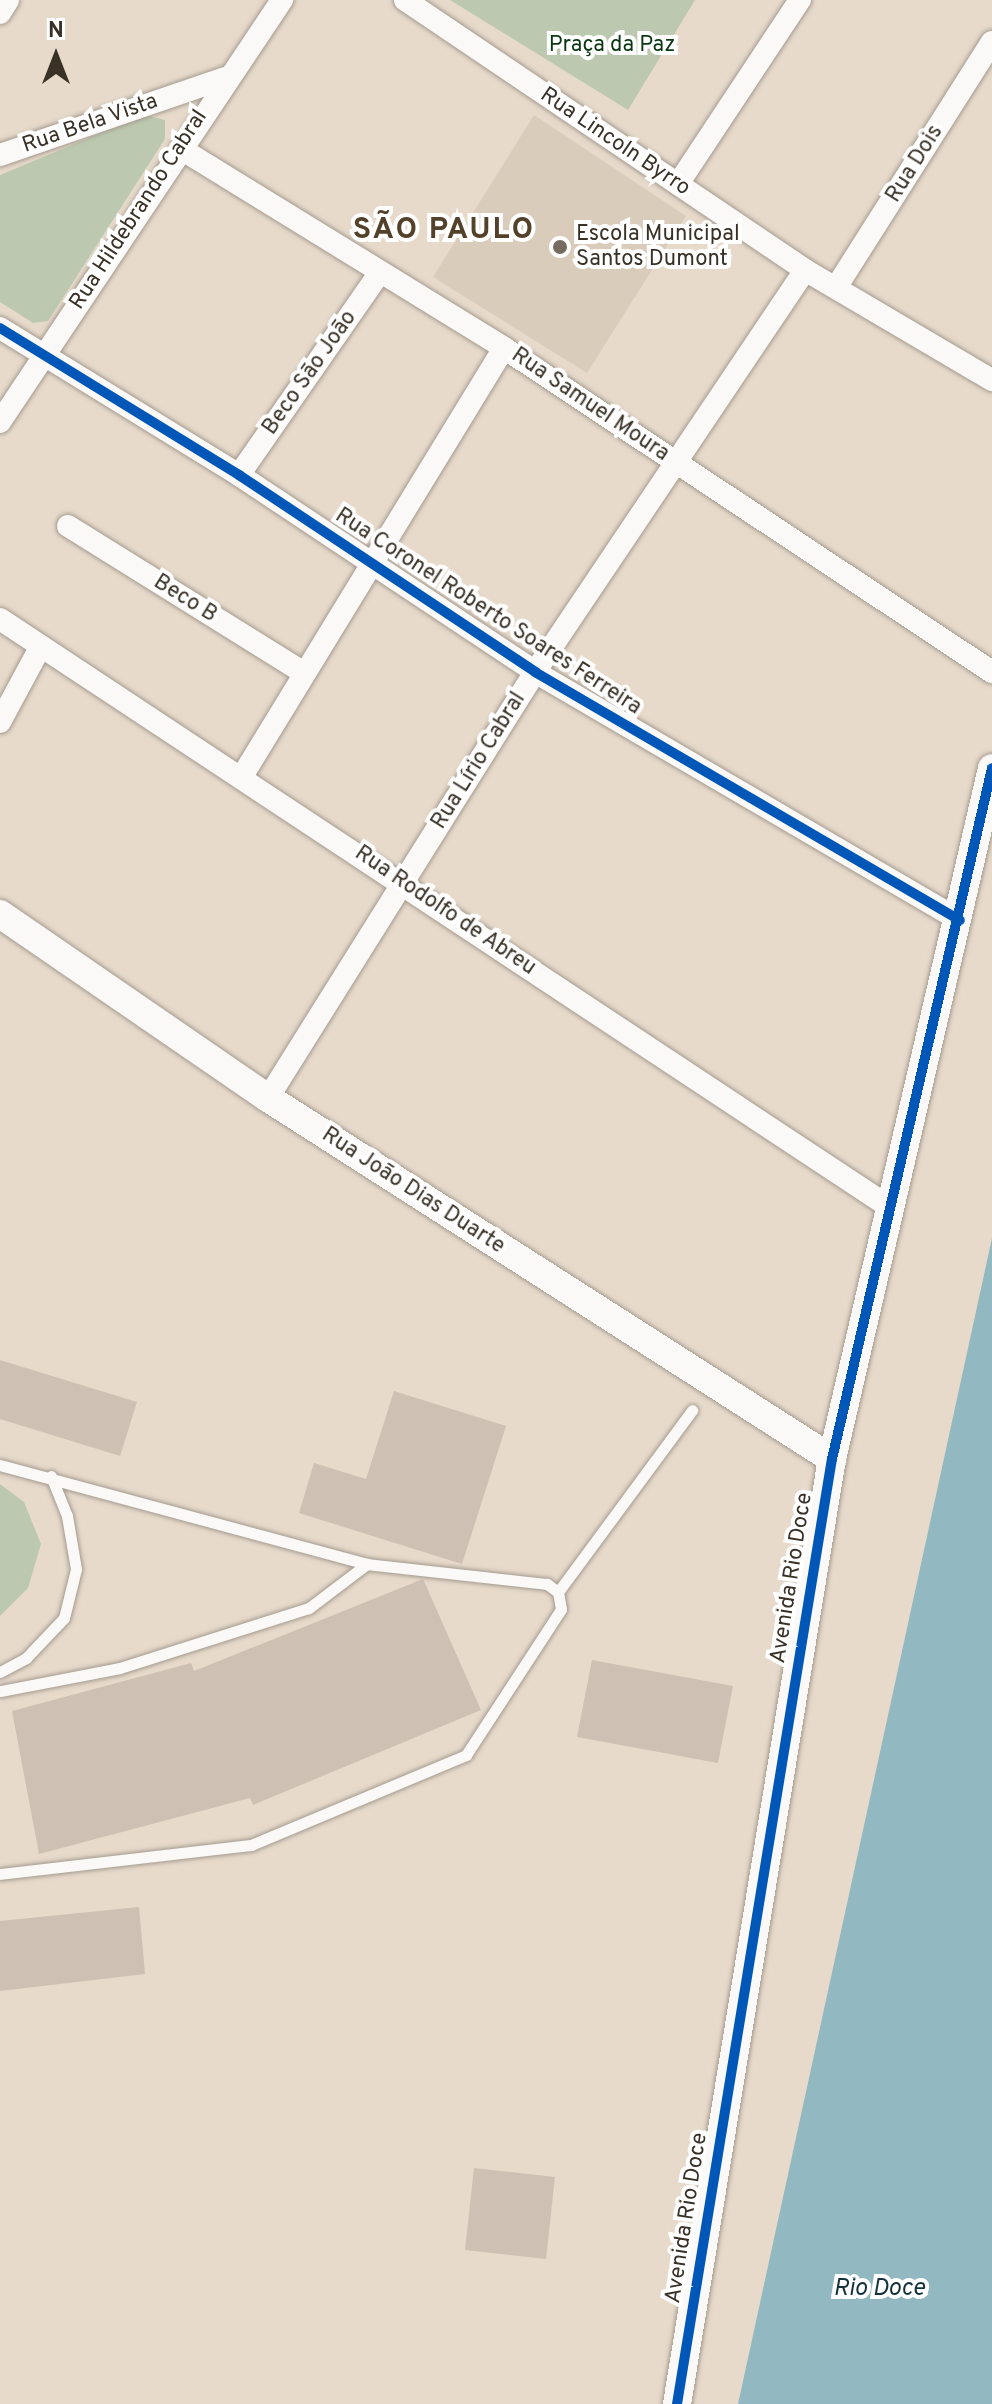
<!DOCTYPE html>
<html>
<head>
<meta charset="utf-8">
<style>
	body { margin:0 }
	#map { position:relative; width:992px; height:2404px; overflow:hidden; background:#e7dacb; font-family:Overpass,sans-serif }
	div>[style] { position:absolute }
	.education>* { inset:0; background:#daccbb }
	.green>* { inset:0; background:#bcc9b0 }
	.water>* { inset:0; background:#92b8c2 }
	.building>* { inset:0; background:#cec1b3 }
	.roads { filter:drop-shadow(0 0 2px #a49b8f) drop-shadow(0 0 2px #a49b8f) }
	.service>* { height:11px; margin:-5.5px; padding:0 5.5px; transform-origin:5.5px; border-radius:5.5px; background:#fbf9f7 }
	.minor>* { height:22px; margin:-11px; padding:0 11px; transform-origin:11px; border-radius:11px; background:#fbf9f7 }
	.tertiary>* { height:28px; margin:-14px; padding:0 14px; transform-origin:14px; border-radius:14px; background:#fbf9f7 }
	.cycleway>* { height:10px; margin:-5px; padding:0 5px; transform-origin:5px; border-radius:5px; background:#0057b8 }
	.dots>* { width:22px; height:22px; translate:-50% -50%; box-sizing:border-box; border:4px solid #fff; border-radius:50% }
	span { translate:-50% -50%; white-space:nowrap; text-align:center; line-height:1.15; -webkit-text-stroke:8px #fff; paint-order:stroke }
	.park-label { font-size:22px; color:#0a3712 }
	.street-label { font-size:22px; color:#393126 }
	.poi-label { font-size:22px; color:#393126 }
	.left { translate:0 -50%; text-align:left }
	.water-label { font-size:24px; color:#13323b; font-style:italic }
	.district-label { font-size:30px; color:#53412a; font-weight:700; letter-spacing:2px }
	.north { position:absolute; left:16px; top:16px; width:80px; height:80px; -webkit-text-stroke:6px #fff; paint-order:stroke; rotate:0deg; font-size:22px; font-weight:700; line-height:32px; text-align:center; color:#393126 }
	.north::after { content:''; display:block; margin:auto; width:28px; height:36px; background:#393126; clip-path:polygon(50% 0,100% 100%,50% 72%,0 100%) }
</style>
</head>
<body>
<div id="map">
	<div class="education">
		<i style="clip-path:polygon(534px 115px,686px 216px,587px 373px,433px 277px)"></i>
	</div>
	<div class="green">
		<i style="clip-path:polygon(450px 0,695px 0,628px 110px)"></i>
		<i style="clip-path:polygon(144px 115px,165px 120px,165px 139px,48px 321px,33px 323px,0 302px,0 175px)"></i>
		<i style="clip-path:polygon(0 1484px,24px 1502px,41px 1544px,28px 1588px,0 1616px)"></i>
	</div>
	<div class="water">
		<i style="clip-path:polygon(992px 1238px,992px 2404px,738px 2404px)"></i>
	</div>
	<div class="building">
		<i style="clip-path:polygon(0 1360px,137px 1402px,120px 1456px,0 1419px)"></i>
		<i style="clip-path:polygon(394px 1391px,506px 1426px,462px 1564px,299px 1513px,314px 1463px,366px 1479px)"></i>
		<i style="clip-path:polygon(423px 1579px,481px 1710px,253px 1805px,250px 1798px,39px 1854px,12px 1711px,191px 1663px,194px 1671px)"></i>
		<i style="clip-path:polygon(592px 1660px,733px 1686px,718px 1763px,577px 1737px)"></i>
		<i style="clip-path:polygon(139px 1907px,145px 1974px,0 1991px,0 1921px)"></i>
		<i style="clip-path:polygon(474px 2168px,555px 2177px,546px 2259px,465px 2250px)"></i>
	</div>
	<div class="roads">
		<div class="service">
			<i style="left:0;top:1465px;width:380px;rotate:15.1deg"></i>
			<i style="left:367px;top:1564px;width:73px;rotate:142.8deg"></i>
			<i style="left:309px;top:1608px;width:198px;rotate:162.4deg"></i>
			<i style="left:120px;top:1668px;width:122px;rotate:169.1deg"></i>
			<i style="left:558px;top:1592px;width:226px;rotate:-53.6deg"></i>
			<i style="left:0;top:1672px;width:30px;rotate:-28deg"></i>
			<i style="left:26px;top:1658px;width:55px;rotate:-46.5deg"></i>
			<i style="left:64px;top:1618px;width:50px;rotate:-76.2deg"></i>
			<i style="left:76px;top:1569px;width:54px;rotate:-99.6deg"></i>
			<i style="left:67px;top:1516px;width:43px;rotate:-111.8deg"></i>
			<i style="left:0;top:1874px;width:253px;rotate:-6.6deg"></i>
			<i style="left:251px;top:1845px;width:233px;rotate:-22.7deg"></i>
			<i style="left:466px;top:1755px;width:174px;rotate:-56.9deg"></i>
			<i style="left:561px;top:1609px;width:17px;rotate:-100deg"></i>
			<i style="left:558px;top:1592px;width:14px;rotate:-144deg"></i>
			<i style="left:547px;top:1584px;width:181px;rotate:-173.7deg"></i>
		</div>
		<div class="minor">
			<i style="left:405px;top:0;width:483px;rotate:34deg"></i>
			<i style="left:805px;top:270px;width:217px;rotate:30.5deg"></i>
			<i style="left:0;top:13px;width:15px;rotate:-58deg"></i>
			<i style="left:181px;top:149px;width:379px;rotate:31.6deg"></i>
			<i style="left:504px;top:348px;width:586px;rotate:33.58deg"></i>
			<i style="left:0;top:155px;width:238px;rotate:-18.9deg"></i>
			<i style="left:678px;top:184px;width:221px;rotate:-56.5deg"></i>
			<i style="left:837px;top:286px;width:289px;rotate:-57.6deg"></i>
			<i style="left:0;top:328px;width:281px;rotate:31.6deg"></i>
			<i style="left:239px;top:475px;width:356px;rotate:33.6deg"></i>
			<i style="left:535px;top:672px;width:492px;rotate:30.3deg"></i>
			<i style="left:0;top:422px;width:508px;rotate:-56.25deg"></i>
			<i style="left:239px;top:475px;width:247px;rotate:-55.2deg"></i>
			<i style="left:68px;top:526px;width:277px;rotate:31.9deg"></i>
			<i style="left:0;top:619px;width:1064px;rotate:33.47deg"></i>
			<i style="left:0;top:722px;width:86px;rotate:-61.7deg"></i>
			<i style="left:241px;top:778px;width:504px;rotate:-58.55deg"></i>
			<i style="left:268px;top:1098px;width:503px;rotate:-57.92deg"></i>
			<i style="left:535px;top:672px;width:484px;rotate:-56.1deg"></i>
		</div>
		<div class="tertiary">
			<i style="left:0;top:914px;width:325px;rotate:34.5deg"></i>
			<i style="left:268px;top:1098px;width:670px;rotate:32.62deg"></i>
			<i style="left:677px;top:2404px;width:958px;rotate:-80.69deg"></i>
			<i style="left:832px;top:1459px;width:709px;rotate:-76.96deg"></i>
		</div>
	</div>
	<div class="cycleway">
		<i style="left:0;top:328px;width:281px;rotate:31.6deg"></i>
		<i style="left:239px;top:475px;width:356px;rotate:33.6deg"></i>
		<i style="left:535px;top:672px;width:492px;rotate:30.3deg"></i>
		<i style="left:677px;top:2404px;width:958px;rotate:-80.69deg"></i>
		<i style="left:832px;top:1459px;width:709px;rotate:-76.96deg"></i>
	</div>
	<div class="dots">
		<i style="left:560px;top:247px;background:#766c60"></i>
	</div>
	<div class="park-label">
		<span style="left:612px;top:46px">Praça da Paz</span>
	</div>
	<div class="street-label">
		<span style="left:90px;top:124px;rotate:-19deg">Rua Bela Vista</span>
		<span style="left:615px;top:142px;rotate:34deg">Rua Lincoln Byrro</span>
		<span style="left:915px;top:164px;rotate:-58deg">Rua Dois</span>
		<span style="left:139px;top:210px;rotate:-57deg">Rua Hildebrando Cabral</span>
		<span style="left:310px;top:373px;rotate:-55deg">Beco São João</span>
		<span style="left:590px;top:405px;rotate:34deg">Rua Samuel Moura</span>
		<span style="left:185px;top:599px;rotate:32deg">Beco B</span>
		<span style="left:488px;top:612px;rotate:33deg">Rua Coronel Roberto Soares Ferreira</span>
		<span style="left:479px;top:761px;rotate:-58deg">Rua Lírio Cabral</span>
		<span style="left:445px;top:911px;rotate:34deg">Rua Rodolfo de Abreu</span>
		<span style="left:413px;top:1191px;rotate:33deg">Rua João Dias Duarte</span>
		<span style="left:792px;top:1578px;rotate:-81deg">Avenida Rio Doce</span>
		<span style="left:687px;top:2218px;rotate:-81deg">Avenida Rio Doce</span>
	</div>
	<div class="poi-label">
		<span class="left" style="left:576px;top:247px">Escola Municipal<br>Santos Dumont</span>
	</div>
	<div class="water-label">
		<span style="left:879px;top:2290px">Rio Doce</span>
	</div>
	<div class="district-label">
		<span style="left:444px;top:231px">SÃO PAULO</span>
	</div>
	<div class="north">N</div>
</div>
</body>
</html>
